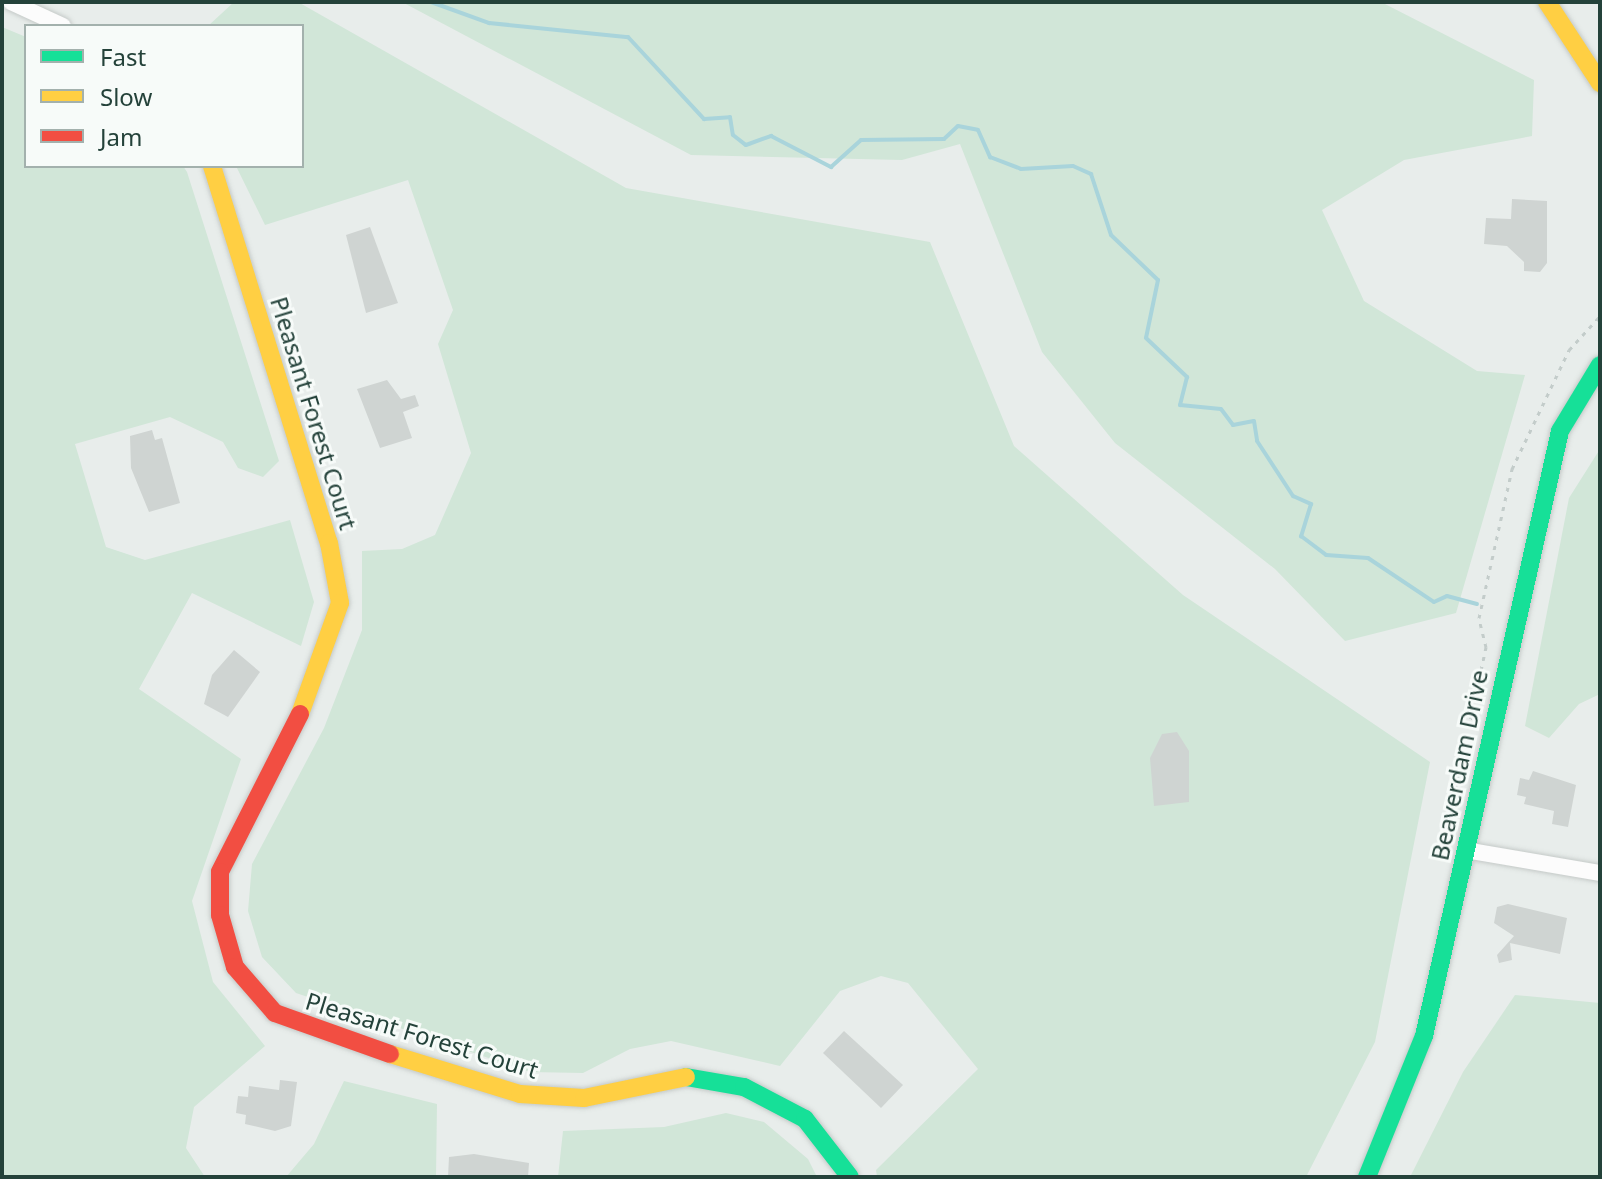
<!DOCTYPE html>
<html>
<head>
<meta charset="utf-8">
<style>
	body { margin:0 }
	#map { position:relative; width:1602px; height:1179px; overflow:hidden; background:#e8edeb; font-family:"Noto Sans",sans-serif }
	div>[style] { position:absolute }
	.green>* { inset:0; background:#d1e6d8 }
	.stream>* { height:4px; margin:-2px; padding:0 2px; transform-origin:2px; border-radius:2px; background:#a9d4db }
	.building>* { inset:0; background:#cfd4d2 }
	.path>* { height:3px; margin-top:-1.5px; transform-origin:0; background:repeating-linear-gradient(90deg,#c3ccca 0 4px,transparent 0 10px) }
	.roads { filter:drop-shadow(0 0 2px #c5cac8) drop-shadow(0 0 2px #c5cac8) }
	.street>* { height:16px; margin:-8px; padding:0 8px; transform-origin:8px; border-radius:8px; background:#fcfcfc }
	.fast>* { height:18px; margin:-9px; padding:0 9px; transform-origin:9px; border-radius:9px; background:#16e098 }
	.slow>* { height:18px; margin:-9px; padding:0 9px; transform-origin:9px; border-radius:9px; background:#ffcf43 }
	.jam>* { height:18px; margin:-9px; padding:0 9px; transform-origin:9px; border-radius:9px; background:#f24e42 }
	span { translate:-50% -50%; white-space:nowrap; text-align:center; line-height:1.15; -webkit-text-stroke:6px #f7fbf9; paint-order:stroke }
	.street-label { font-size:24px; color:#24423a }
	.frame { position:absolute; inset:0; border:4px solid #24423a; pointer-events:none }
	.legend { position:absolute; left:24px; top:24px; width:280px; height:144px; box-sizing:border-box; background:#f7fbf9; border:2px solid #a3b1ad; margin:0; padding:10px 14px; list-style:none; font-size:24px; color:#24423a }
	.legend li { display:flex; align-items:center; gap:16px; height:40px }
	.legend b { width:40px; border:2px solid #a3b1ad }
</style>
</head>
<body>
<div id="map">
	<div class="green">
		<i style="clip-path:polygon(234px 2px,298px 2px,626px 188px,930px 242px,1014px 446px,1183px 595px,1430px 762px,1375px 1042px,1306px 1177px,877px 1177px,876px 1170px,978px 1069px,908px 983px,881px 976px,840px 991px,780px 1066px,671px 1041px,630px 1049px,583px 1073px,530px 1072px,296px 993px,262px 957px,248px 911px,252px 864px,324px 728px,362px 630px,362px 551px,402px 549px,435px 535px,471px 453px,438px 344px,453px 310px,408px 180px,265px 225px,236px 166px,302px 166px,302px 26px,208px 26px)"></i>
		<i style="clip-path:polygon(402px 2px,1381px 2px,1534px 80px,1532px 136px,1404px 160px,1322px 210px,1364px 301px,1477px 371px,1525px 375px,1456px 613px,1345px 641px,1275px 569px,1115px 443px,1042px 352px,960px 144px,902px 160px,691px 155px)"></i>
		<i style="clip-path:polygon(2px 27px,26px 37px,26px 166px,183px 166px,187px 172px,279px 461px,263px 477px,238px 468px,223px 442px,170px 417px,75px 444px,106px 547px,145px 560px,290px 520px,314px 602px,301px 646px,192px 593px,139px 689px,241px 759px,192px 901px,213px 982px,265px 1046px,194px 1107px,186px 1148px,205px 1177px,2px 1177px)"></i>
		<i style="clip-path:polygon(1600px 449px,1600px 694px,1579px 704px,1549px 738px,1525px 726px,1569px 498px)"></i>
		<i style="clip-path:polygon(1515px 995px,1600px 1003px,1600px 1177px,1410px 1177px,1463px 1072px)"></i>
		<i style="clip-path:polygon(344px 1081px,437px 1104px,436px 1177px,286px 1177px,314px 1144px)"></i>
		<i style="clip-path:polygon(726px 1113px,764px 1122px,808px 1159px,817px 1177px,558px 1177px,563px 1131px,664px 1127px)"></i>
	</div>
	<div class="stream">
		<i style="left:431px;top:2px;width:62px;rotate:19.9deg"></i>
		<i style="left:489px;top:23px;width:140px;rotate:5.8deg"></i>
		<i style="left:628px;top:37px;width:112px;rotate:47.2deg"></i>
		<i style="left:704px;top:119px;width:26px;rotate:-4deg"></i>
		<i style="left:730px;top:117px;width:18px;rotate:81deg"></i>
		<i style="left:733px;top:135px;width:16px;rotate:38deg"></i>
		<i style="left:746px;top:145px;width:27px;rotate:-20deg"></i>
		<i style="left:771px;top:136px;width:68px;rotate:27.3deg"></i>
		<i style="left:831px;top:167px;width:40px;rotate:-42deg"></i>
		<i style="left:861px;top:140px;width:83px;rotate:-0.7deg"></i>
		<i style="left:944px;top:139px;width:19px;rotate:-43deg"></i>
		<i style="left:958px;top:126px;width:20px;rotate:11deg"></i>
		<i style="left:978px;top:130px;width:30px;rotate:66deg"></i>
		<i style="left:990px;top:157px;width:33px;rotate:21deg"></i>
		<i style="left:1021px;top:169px;width:52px;rotate:-3.3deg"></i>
		<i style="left:1073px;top:166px;width:20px;rotate:24deg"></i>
		<i style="left:1091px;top:174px;width:64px;rotate:71.8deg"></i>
		<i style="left:1111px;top:235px;width:65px;rotate:43.8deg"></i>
		<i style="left:1158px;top:280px;width:59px;rotate:101.7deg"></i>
		<i style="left:1146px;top:338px;width:57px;rotate:43.6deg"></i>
		<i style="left:1187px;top:377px;width:29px;rotate:104deg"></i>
		<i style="left:1180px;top:405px;width:41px;rotate:5.6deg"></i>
		<i style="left:1221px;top:409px;width:20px;rotate:53deg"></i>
		<i style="left:1233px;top:425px;width:21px;rotate:-11deg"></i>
		<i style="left:1254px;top:421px;width:20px;rotate:81deg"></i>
		<i style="left:1257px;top:441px;width:66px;rotate:56.8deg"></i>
		<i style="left:1293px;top:496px;width:20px;rotate:24deg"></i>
		<i style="left:1311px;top:504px;width:34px;rotate:107deg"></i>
		<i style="left:1301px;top:536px;width:31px;rotate:37deg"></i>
		<i style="left:1326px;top:555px;width:42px;rotate:4.1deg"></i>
		<i style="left:1368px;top:558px;width:79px;rotate:33.7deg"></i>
		<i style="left:1434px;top:602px;width:14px;rotate:-25deg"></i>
		<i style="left:1447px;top:596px;width:31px;rotate:15deg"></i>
	</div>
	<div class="building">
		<i style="clip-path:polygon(1512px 199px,1547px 201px,1547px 263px,1540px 272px,1524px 271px,1524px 262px,1507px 246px,1484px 244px,1486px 218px,1511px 219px)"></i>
		<i style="clip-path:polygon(370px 227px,398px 303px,366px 313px,346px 235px)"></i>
		<i style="clip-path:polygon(387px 380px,401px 399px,415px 395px,419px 406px,403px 412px,412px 438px,380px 448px,357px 389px)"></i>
		<i style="clip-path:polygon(152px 430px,155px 440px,162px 438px,180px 503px,149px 512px,131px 468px,130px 436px)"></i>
		<i style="clip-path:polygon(234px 650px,260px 672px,228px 717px,204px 704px,212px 675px)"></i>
		<i style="clip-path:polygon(1177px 732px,1189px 751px,1189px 802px,1154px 806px,1150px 758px,1162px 734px)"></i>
		<i style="clip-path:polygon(1533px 771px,1576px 785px,1568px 827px,1552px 824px,1554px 811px,1524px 804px,1526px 797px,1517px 795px,1520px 778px,1529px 780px)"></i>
		<i style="clip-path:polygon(1508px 904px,1567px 918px,1560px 954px,1510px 943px,1512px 960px,1499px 963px,1497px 955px,1514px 936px,1494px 923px,1497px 907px)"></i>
		<i style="clip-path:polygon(844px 1031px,903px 1085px,881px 1108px,823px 1053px)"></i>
		<i style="clip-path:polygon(280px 1080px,297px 1082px,291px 1126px,275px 1131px,245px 1124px,246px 1115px,236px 1113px,238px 1096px,248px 1097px,249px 1086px,279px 1090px)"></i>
		<i style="clip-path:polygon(474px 1154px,529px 1163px,528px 1177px,448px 1177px,449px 1157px)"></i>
	</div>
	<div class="path">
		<i style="left:1448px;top:847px;width:5px;rotate:-169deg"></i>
		<i style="left:1443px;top:846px;width:204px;rotate:-77.8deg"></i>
		<i style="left:1486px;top:647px;width:30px;rotate:-104deg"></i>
		<i style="left:1479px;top:618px;width:153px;rotate:-77.5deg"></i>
		<i style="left:1512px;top:469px;width:132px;rotate:-64.4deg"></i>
		<i style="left:1569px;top:350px;width:46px;rotate:-47.6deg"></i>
	</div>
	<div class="roads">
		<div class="street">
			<i style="left:11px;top:2px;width:57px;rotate:24.8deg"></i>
			<i style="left:1465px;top:850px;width:137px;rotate:9.7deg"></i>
		</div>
		<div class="fast">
			<i style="left:686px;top:1077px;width:59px;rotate:9.8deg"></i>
			<i style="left:744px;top:1087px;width:69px;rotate:27.7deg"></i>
			<i style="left:805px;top:1119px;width:73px;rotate:52.2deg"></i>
			<i style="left:1367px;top:1177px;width:152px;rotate:-68deg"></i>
			<i style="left:1424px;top:1036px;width:620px;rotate:-77.33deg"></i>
			<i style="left:1560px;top:431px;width:77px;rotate:-58.8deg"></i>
		</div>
		<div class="slow">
			<i style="left:1547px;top:2px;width:97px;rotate:56.8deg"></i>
			<i style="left:212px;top:166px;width:395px;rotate:72.8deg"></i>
			<i style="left:329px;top:543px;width:61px;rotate:79.6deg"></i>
			<i style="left:340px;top:603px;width:118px;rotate:109.8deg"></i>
			<i style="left:390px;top:1054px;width:136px;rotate:17.1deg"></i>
			<i style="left:520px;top:1094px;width:64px;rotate:3.6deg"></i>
			<i style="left:584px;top:1098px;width:104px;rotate:-11.6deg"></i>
		</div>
		<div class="jam">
			<i style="left:300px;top:714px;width:177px;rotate:116.9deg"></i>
			<i style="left:220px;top:872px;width:43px;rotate:90deg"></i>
			<i style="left:220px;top:915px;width:54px;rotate:73.9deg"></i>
			<i style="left:235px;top:967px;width:61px;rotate:49deg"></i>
			<i style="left:275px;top:1013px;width:122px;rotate:19.6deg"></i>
		</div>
	</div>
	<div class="street-label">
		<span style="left:314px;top:413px;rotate:73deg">Pleasant Forest Court</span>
		<span style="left:1459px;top:765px;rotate:-78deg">Beaverdam Drive</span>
		<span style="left:422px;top:1035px;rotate:17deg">Pleasant Forest Court</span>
	</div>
	<div class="frame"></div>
	<ul class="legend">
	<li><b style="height:10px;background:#16e098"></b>Fast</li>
	<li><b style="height:10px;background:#ffcf43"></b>Slow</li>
	<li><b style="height:10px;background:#f24e42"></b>Jam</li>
	</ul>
</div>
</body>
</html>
